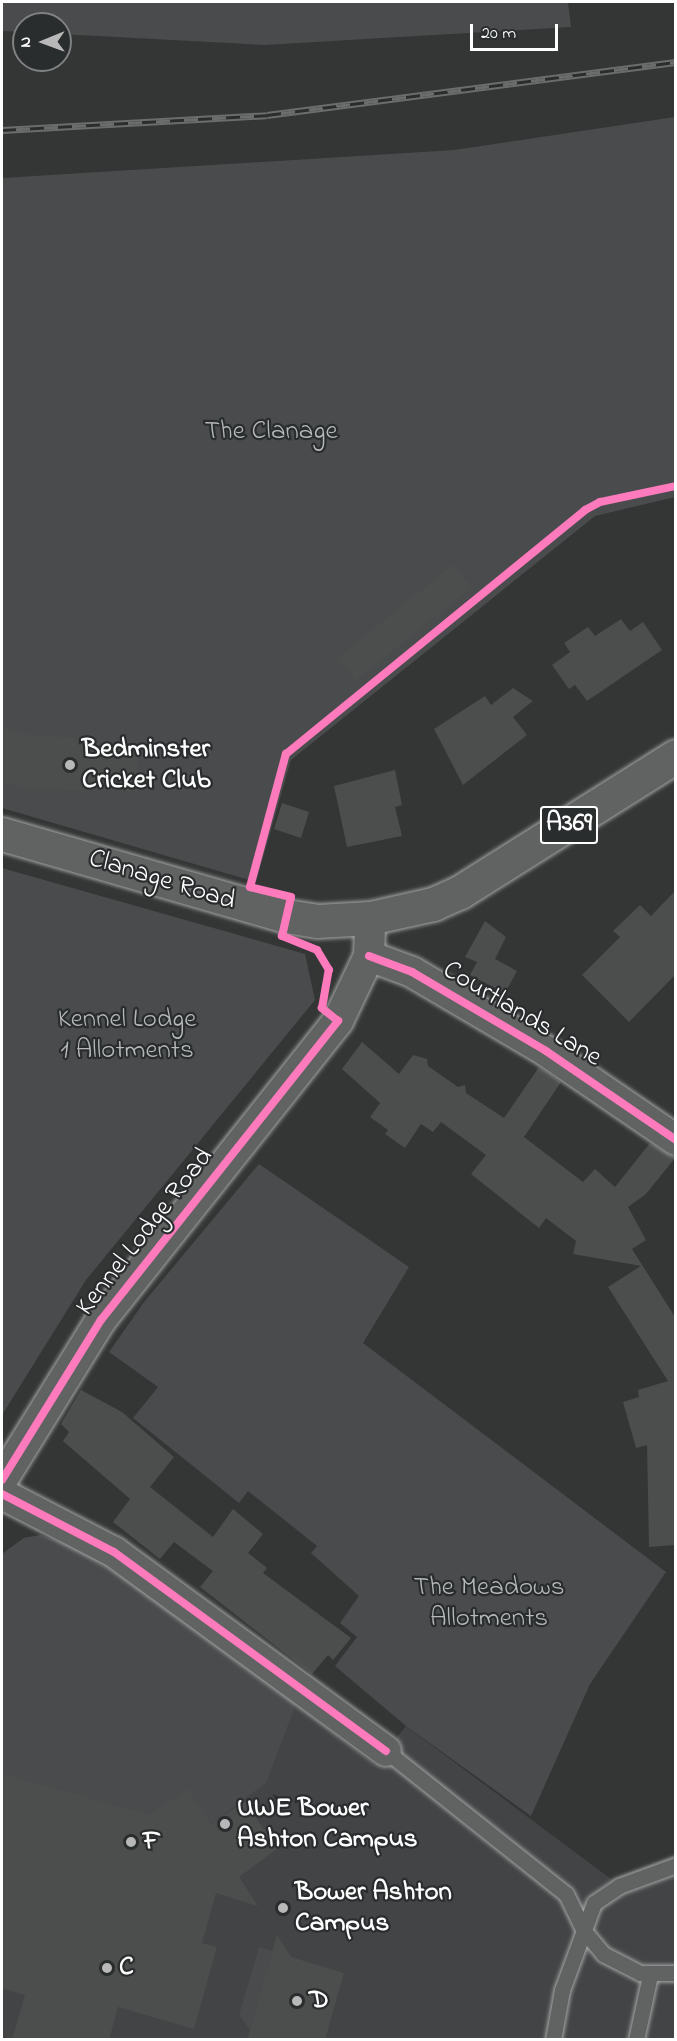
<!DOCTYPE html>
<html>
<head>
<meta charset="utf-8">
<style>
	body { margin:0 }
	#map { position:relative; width:677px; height:2041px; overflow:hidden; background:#343535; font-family:"Indie Flower",sans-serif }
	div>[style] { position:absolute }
	.built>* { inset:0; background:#424445 }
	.green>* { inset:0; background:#494b4c }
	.building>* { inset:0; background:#4c4d4d }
	.roads { filter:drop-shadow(0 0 2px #a4a4a4) drop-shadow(0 0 2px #a4a4a4) }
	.service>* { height:15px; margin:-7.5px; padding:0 7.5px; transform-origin:7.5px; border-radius:7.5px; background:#616262 }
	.minor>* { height:30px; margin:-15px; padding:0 15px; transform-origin:15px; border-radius:15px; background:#616262 }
	.primary>* { height:33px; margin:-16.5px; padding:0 16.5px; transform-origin:16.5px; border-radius:16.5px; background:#616262 }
	.rail>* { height:7px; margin-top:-3.5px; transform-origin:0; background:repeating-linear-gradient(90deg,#2a2d2e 0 14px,#6b6c6c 0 28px); box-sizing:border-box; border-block:2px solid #6b6c6c }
	.cycleway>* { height:8px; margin:-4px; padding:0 4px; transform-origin:4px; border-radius:4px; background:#fd7abc }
	.dots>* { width:16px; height:16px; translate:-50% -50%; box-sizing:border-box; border:3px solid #2a2d2e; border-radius:50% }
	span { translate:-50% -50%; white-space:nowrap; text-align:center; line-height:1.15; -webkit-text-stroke:4.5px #2a2d2e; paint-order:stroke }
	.shield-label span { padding:2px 4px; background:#2a2d2e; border:2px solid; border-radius:4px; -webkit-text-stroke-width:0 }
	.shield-label { font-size:26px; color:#fff; font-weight:700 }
	.park-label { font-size:27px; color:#b7b9b9 }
	.poi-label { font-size:27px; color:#fff; font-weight:700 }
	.left { translate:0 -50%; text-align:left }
	.street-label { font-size:27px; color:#fff }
	.frame { position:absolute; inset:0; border:3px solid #fff; pointer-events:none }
	.north { position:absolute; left:12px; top:12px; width:60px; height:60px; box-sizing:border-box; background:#2a2d2e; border:2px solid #7f8182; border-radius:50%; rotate:269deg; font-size:16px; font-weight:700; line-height:24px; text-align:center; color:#fff }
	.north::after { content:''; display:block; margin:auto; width:21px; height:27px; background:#b8b8b8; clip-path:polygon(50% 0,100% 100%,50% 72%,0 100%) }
	.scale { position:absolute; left:470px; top:24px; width:88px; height:27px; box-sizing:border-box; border:3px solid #fff; border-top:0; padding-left:8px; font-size:18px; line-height:21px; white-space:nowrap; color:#fff; -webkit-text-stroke:4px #2a2d2e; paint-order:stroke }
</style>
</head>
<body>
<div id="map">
	<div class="built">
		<i style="clip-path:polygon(41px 1535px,159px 1598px,375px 1765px,406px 1726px,611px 1879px,675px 1855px,675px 2039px,2px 2039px,2px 1554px,24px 1538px)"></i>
	</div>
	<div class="green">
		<i style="clip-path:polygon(2px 2px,568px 2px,571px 27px,265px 45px,60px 34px,60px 24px,24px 24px,24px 32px,2px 31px)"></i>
		<i style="clip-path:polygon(675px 117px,675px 497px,595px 516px,291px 760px,256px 882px,2px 808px,2px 178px,454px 150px)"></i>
		<i style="clip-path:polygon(2px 868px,305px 954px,315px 1000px,86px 1280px,2px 1415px)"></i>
		<i style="clip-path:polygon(259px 1164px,409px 1267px,363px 1343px,666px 1572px,590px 1684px,531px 1816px,406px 1726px,335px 1666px,357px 1637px,340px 1623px,359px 1596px,311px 1553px,317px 1546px,248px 1491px,239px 1503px,133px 1418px,158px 1387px,109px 1352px,144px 1302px)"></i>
		<i style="clip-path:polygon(41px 1535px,90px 1553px,296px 1704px,266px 1783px,211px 1824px,188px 1789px,149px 1814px,2px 1773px,2px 1554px,24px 1538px)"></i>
		<i style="clip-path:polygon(259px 1947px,273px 1951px,250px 2030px,239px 2015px)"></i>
	</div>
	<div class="building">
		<i style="clip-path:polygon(453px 564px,472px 587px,356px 681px,337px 658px)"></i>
		<i style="clip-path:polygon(621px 619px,630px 631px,643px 622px,662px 650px,587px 701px,575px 685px,569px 689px,552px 665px,570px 652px,564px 643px,588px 627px,595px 636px)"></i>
		<i style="clip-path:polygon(513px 688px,533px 701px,513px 717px,527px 735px,463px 785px,434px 729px,485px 696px,491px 705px)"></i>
		<i style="clip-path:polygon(2px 728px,30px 735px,79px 738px,78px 745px,139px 747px,138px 792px,27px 789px,2px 782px)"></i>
		<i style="clip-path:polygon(395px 770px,402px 805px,395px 807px,402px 836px,347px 847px,334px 786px)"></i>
		<i style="clip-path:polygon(282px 803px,309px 812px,301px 838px,274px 829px)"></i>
		<i style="clip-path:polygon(675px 891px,675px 975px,629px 1022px,582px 975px,620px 937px,613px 931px,640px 905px,651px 916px)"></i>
		<i style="clip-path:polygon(485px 921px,506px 937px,495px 959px,517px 971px,505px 993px,470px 975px,477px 962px,465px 957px)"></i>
		<i style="clip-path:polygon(362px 1042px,399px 1074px,413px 1055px,427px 1059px,428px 1066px,458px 1087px,465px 1085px,466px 1093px,504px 1118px,539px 1067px,561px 1082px,524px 1137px,583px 1182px,595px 1169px,615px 1187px,650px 1143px,675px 1158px,646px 1194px,628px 1207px,646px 1240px,632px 1249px,675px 1317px,675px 1545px,649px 1547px,647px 1445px,636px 1448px,623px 1402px,639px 1397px,638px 1390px,668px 1381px,608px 1287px,641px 1266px,573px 1254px,576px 1241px,546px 1218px,539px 1228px,471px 1174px,486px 1155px,441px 1122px,433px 1132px,421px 1124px,405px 1148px,385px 1134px,388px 1130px,370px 1117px,380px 1103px,342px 1069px)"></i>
		<i style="clip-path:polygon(81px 1390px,122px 1412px,174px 1457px,150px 1487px,213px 1537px,233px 1509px,263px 1534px,248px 1553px,267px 1568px,263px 1573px,351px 1638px,333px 1660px,328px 1655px,312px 1674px,200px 1587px,213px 1571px,174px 1542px,160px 1559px,113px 1522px,130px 1499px,63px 1441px,69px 1432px,61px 1424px)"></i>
		<i style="clip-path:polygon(2px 1773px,149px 1814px,188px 1788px,211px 1824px,245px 1801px,277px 1849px,239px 1877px,258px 1906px,216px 1893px,202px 1943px,217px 1947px,194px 2029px,118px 2007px,109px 2040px,12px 2040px,25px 1995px,2px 1988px)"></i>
		<i style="clip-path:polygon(277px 1935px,291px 1957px,344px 1973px,325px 2040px,247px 2040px)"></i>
	</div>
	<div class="roads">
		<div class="service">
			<i style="left:386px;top:1751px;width:230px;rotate:38.5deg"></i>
			<i style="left:566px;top:1894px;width:41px;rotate:64.1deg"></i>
			<i style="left:584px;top:1931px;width:30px;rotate:50deg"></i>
			<i style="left:603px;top:1954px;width:42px;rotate:27.2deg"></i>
			<i style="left:640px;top:1973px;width:36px"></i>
			<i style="left:553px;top:2040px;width:51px;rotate:-79.8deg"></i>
			<i style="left:562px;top:1990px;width:93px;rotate:-69.8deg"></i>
			<i style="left:594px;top:1903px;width:30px;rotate:-34deg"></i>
			<i style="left:619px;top:1886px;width:61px;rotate:-20.2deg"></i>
			<i style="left:636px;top:2040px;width:66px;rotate:-77.8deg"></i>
		</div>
		<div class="minor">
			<i style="left:369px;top:956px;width:46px;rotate:20.4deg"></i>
			<i style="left:412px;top:972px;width:156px;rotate:30.5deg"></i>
			<i style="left:546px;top:1051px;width:158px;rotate:34.4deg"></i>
			<i style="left:2px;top:1480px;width:188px;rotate:-58.3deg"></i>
			<i style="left:101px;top:1320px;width:382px;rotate:-51.6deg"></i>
			<i style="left:338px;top:1021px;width:72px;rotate:-64.5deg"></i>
			<i style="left:369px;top:956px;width:38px;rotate:-88deg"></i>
			<i style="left:2px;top:1494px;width:126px;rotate:27.4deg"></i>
			<i style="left:114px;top:1552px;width:337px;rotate:36.2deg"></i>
		</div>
		<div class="primary">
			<i style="left:2px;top:834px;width:296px;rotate:16.1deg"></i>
			<i style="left:286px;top:916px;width:31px;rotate:9deg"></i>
			<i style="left:317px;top:921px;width:53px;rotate:-3.2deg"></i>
			<i style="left:370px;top:918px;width:65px;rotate:-12.5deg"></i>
			<i style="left:433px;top:904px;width:30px;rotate:-24deg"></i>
			<i style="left:460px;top:892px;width:255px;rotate:-32.2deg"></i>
		</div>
	</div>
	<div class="rail">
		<i style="left:2px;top:130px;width:265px;rotate:-3.2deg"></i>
		<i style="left:267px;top:115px;width:412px;rotate:-7.4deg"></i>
	</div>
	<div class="cycleway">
		<i style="left:369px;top:956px;width:46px;rotate:20.4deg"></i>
		<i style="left:412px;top:972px;width:156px;rotate:30.5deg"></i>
		<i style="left:546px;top:1051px;width:158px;rotate:34.4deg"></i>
		<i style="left:2px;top:1480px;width:188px;rotate:-58.3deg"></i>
		<i style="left:101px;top:1320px;width:382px;rotate:-51.6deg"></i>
		<i style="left:338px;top:1021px;width:21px;rotate:-141deg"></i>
		<i style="left:322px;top:1008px;width:39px;rotate:-80deg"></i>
		<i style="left:329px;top:970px;width:23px;rotate:-121deg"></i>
		<i style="left:317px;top:950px;width:38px;rotate:-158deg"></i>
		<i style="left:282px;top:936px;width:40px;rotate:-77deg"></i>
		<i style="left:291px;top:897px;width:42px;rotate:-166.3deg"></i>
		<i style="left:250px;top:887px;width:138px;rotate:-74.9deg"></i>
		<i style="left:286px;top:754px;width:386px;rotate:-39.2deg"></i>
		<i style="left:585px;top:510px;width:17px;rotate:-28deg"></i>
		<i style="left:600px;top:502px;width:78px;rotate:-11.9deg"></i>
		<i style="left:2px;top:1494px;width:126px;rotate:27.4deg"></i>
		<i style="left:114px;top:1552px;width:337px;rotate:36.2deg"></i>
	</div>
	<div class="dots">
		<i style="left:70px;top:765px;background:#b8b8b8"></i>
		<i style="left:225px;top:1824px;background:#b8b8b8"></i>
		<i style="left:131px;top:1842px;background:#b8b8b8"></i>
		<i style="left:283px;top:1908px;background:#b8b8b8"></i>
		<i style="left:107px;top:1968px;background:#b8b8b8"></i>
		<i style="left:297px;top:2001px;background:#b8b8b8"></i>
	</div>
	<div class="shield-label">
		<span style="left:569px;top:825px">A369</span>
	</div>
	<div class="park-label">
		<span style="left:271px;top:432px">The Clanage</span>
		<span style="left:127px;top:1035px">Kennel Lodge<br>1 Allotments</span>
		<span style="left:489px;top:1603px">The Meadows<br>Allotments</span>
	</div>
	<div class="poi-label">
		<span class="left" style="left:82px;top:765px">Bedminster<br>Cricket Club</span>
		<span class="left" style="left:237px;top:1824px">UWE Bower<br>Ashton Campus</span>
		<span class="left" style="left:143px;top:1842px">F</span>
		<span class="left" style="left:295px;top:1908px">Bower Ashton<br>Campus</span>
		<span class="left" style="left:119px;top:1968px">C</span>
		<span class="left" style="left:309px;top:2001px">D</span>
	</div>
	<div class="street-label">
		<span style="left:162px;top:880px;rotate:17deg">Clanage Road</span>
		<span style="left:522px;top:1014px;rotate:31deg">Courtlands Lane</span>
		<span style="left:145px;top:1232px;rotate:-52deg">Kennel Lodge Road</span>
	</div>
	<div class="frame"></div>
	<div class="north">N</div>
	<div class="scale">20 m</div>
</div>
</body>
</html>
